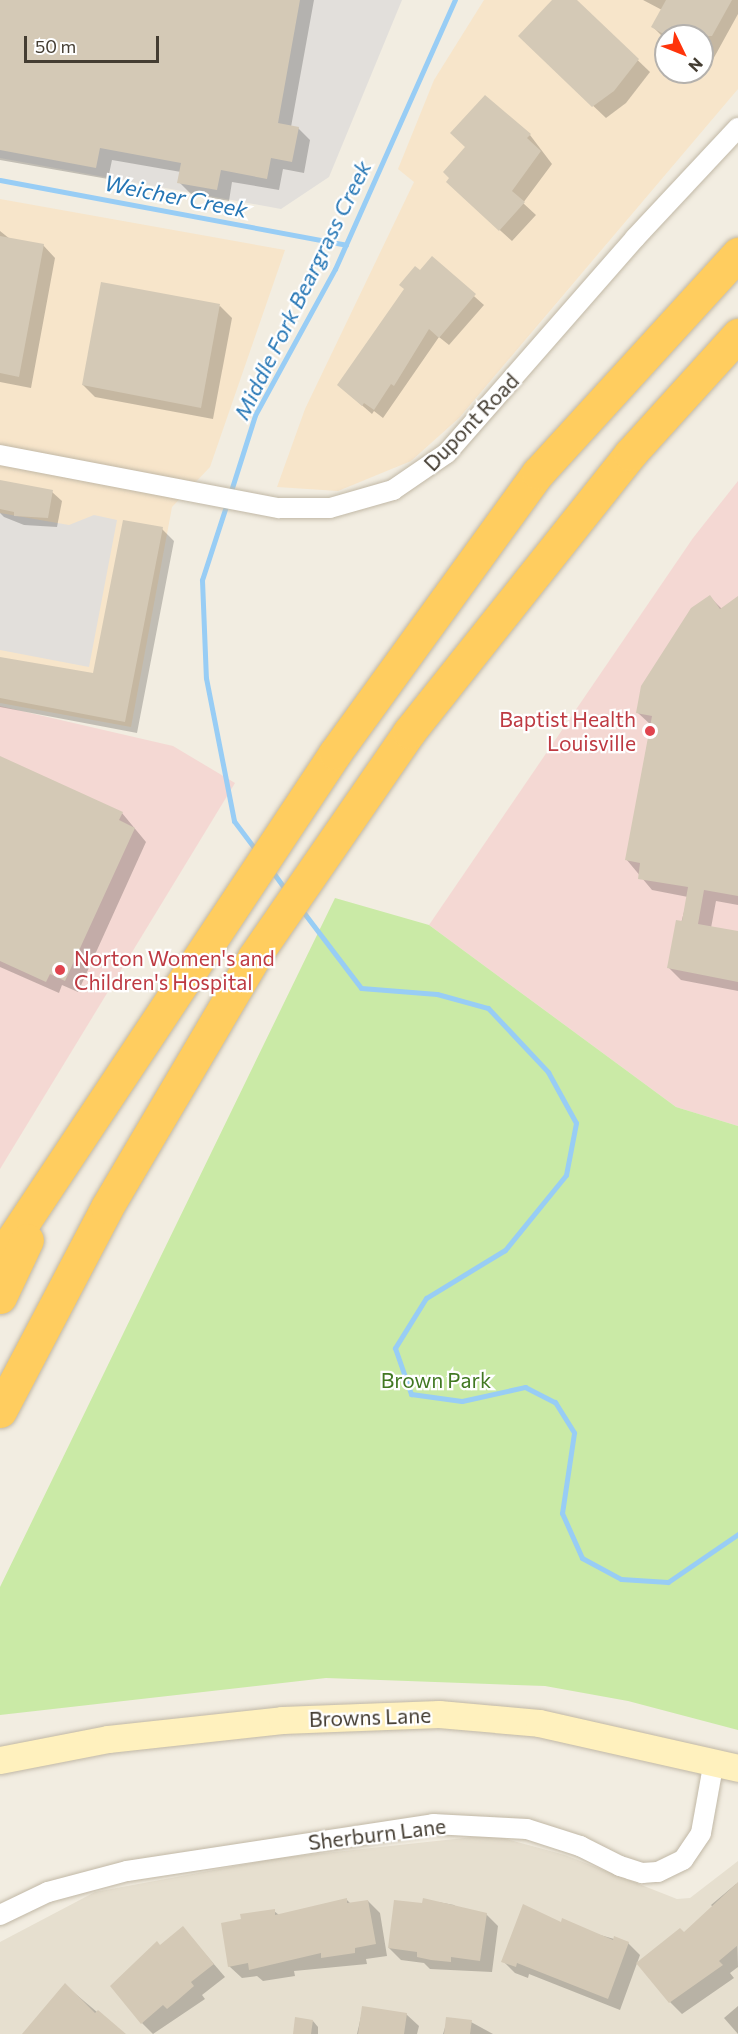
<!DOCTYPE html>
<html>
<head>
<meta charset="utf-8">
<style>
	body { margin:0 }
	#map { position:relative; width:738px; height:2034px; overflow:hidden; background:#f2ede1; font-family:Commissioner,sans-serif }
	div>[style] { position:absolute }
	.residential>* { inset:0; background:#e6dfcf }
	.commercial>* { inset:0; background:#f7e5ca }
	.medical>* { inset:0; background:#f4d8d3 }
	.green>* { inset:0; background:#caeaa6 }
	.parking>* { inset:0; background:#e2dfdb }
	.shadow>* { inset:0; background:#0003 }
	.stream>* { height:5px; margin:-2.5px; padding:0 2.5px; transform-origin:2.5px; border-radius:2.5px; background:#98cdf5 }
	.building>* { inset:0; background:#d4c9b6 }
	.roads { filter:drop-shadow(0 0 2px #c1b8a6) drop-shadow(0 0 2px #c1b8a6) }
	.street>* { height:20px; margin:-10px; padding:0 10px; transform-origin:10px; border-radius:10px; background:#fff }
	.secondary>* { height:27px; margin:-13.5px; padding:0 13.5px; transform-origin:13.5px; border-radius:13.5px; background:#fff1be }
	.highway>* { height:33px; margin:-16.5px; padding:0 16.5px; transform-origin:16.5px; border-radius:16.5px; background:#ffcd5f }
	.dots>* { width:16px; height:16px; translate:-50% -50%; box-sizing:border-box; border:3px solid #fff; border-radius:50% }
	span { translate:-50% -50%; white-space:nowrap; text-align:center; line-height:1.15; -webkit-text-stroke:4.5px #fff; paint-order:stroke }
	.street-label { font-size:21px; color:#443d32 }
	.health-label { font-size:21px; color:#be3a42 }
	.right { translate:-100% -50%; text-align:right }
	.left { translate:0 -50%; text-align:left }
	.park-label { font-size:21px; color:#417822 }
	.water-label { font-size:22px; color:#2576b5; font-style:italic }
	.north { position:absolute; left:654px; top:24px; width:60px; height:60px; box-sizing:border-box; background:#fff; border:2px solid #b4b1ad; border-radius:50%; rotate:133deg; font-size:16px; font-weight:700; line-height:24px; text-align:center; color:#443d32 }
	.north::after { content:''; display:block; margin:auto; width:21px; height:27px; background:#ff340b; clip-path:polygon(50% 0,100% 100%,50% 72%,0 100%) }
	.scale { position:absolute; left:24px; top:36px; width:135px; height:27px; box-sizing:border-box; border:3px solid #443d32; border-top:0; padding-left:8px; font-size:18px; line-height:21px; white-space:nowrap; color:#443d32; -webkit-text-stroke:4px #fff; paint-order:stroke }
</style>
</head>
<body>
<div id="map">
	<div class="residential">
		<i style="clip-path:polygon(492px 1835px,565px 1855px,677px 1899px,690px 1898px,738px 1861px,738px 2034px,0 2034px,0 1942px,95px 1892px,279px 1858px)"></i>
	</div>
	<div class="commercial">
		<i style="clip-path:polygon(evenodd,484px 0,738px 0,738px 89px,459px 418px,411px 461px,338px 491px,277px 487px,305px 409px,414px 182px,398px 169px,434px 80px,484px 0,666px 36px,702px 36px,702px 72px,666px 72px,666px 36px)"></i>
		<i style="clip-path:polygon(0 199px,285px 250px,210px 467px,172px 507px,131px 727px,0 703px)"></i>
	</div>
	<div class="medical">
		<i style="clip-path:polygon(738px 481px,738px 1126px,676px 1107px,429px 925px,693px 538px)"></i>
		<i style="clip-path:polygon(0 706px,173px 746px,235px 783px,0 1169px)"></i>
	</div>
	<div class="green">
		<i style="clip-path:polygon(335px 898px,429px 925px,676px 1107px,738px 1126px,738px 1730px,628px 1701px,545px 1686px,326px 1678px,0 1715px,0 1587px)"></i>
	</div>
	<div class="parking">
		<i style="clip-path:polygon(0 0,402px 0,329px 177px,281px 209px,0 158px)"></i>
		<i style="clip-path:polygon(0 513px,69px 525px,94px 515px,117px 520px,89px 667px,0 650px)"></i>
	</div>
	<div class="shadow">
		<i style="clip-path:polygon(0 0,314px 0,291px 127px,298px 128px,310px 140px,304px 173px,283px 169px,279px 190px,232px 182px,229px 201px,191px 194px,179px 182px,181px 172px,112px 160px,108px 179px,0 160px)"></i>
		<i style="clip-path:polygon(554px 0,575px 0,650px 72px,626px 103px,606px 118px,532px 48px)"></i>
		<i style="clip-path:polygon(643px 0,738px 0,738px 14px,711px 63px,702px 58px,702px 36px,662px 36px,653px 27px,662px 10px)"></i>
		<i style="clip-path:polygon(530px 135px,552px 164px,523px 203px,536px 215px,512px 241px,460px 194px,467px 148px)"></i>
		<i style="clip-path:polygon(0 231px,10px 239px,43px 245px,55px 258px,31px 388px,0 382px)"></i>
		<i style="clip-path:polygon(432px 259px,484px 305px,449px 345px,439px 337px,383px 418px,374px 411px,372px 414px,349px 394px)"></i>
		<i style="clip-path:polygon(220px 306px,232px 318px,213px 419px,95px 397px,83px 385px)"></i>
		<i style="clip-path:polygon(0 482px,52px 492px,62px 501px,57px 527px,24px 525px,4px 517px,0 513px)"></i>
		<i style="clip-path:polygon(162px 529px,174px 541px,137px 733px,0 707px,0 658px,94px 674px)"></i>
		<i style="clip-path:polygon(710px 597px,722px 609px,738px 603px,738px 905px,716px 901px,711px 928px,738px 932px,738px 991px,681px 980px,669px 968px,688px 897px,652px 890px,626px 859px,651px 725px,638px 713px)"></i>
		<i style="clip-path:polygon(0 758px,122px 813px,146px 842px,78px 992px,62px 985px,59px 993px,0 967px)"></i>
		<i style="clip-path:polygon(736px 1884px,738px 1967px,730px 1973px,734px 1978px,682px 2014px,670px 2002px,684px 1934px,715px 1909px,711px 1905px)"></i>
		<i style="clip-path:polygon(346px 1899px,351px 1904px,368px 1901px,380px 1913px,387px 1956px,366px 1959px,367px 1964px,294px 1971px,295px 1976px,263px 1981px,257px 1976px,242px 1978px,229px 1966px,274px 1911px,279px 1915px)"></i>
		<i style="clip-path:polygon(438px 1902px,454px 1905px,460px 1911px,486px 1914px,498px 1926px,492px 1972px,430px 1969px,424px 1963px,401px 1960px,389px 1948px,424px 1905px)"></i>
		<i style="clip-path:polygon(562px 1924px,628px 1943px,640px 1955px,620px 2010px,529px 1974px,528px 1978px,515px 1973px,503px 1961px)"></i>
		<i style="clip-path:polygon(183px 1928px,225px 1977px,202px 1995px,205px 1999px,153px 2034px,142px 2023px,160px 1947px)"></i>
		<i style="clip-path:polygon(65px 1985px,123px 2034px,33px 2034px)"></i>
		<i style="clip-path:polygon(738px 2006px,738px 2034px,724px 2018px)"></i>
		<i style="clip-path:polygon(363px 2008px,406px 2014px,419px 2026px,417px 2034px,357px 2034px)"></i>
		<i style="clip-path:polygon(448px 2018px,471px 2022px,493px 2034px,443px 2034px)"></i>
		<i style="clip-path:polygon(313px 2021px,318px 2027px,318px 2034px,295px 2034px)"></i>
	</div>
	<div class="stream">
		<i style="left:0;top:180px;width:352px;rotate:10.6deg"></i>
		<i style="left:230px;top:494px;width:83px;rotate:-72.4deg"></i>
		<i style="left:255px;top:415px;width:166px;rotate:-61.3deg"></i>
		<i style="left:335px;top:269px;width:295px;rotate:-66deg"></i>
		<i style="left:227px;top:503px;width:81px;rotate:108deg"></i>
		<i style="left:202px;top:580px;width:98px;rotate:87.7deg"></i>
		<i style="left:206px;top:678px;width:146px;rotate:78.9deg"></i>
		<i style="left:234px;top:821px;width:38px;rotate:53deg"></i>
		<i style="left:272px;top:871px;width:24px;rotate:54deg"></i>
		<i style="left:301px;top:909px;width:99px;rotate:52.8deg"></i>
		<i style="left:361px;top:988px;width:76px;rotate:4.5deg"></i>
		<i style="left:437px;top:994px;width:53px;rotate:15.4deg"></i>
		<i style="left:488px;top:1008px;width:88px;rotate:46.8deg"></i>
		<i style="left:548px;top:1072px;width:58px;rotate:61.2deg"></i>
		<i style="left:576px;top:1123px;width:53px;rotate:100.9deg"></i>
		<i style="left:566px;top:1175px;width:97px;rotate:129.1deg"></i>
		<i style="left:505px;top:1250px;width:92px;rotate:148.7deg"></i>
		<i style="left:426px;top:1298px;width:59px;rotate:121.8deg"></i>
		<i style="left:395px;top:1348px;width:49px;rotate:70.8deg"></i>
		<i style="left:411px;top:1394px;width:51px;rotate:7.8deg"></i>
		<i style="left:462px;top:1401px;width:65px;rotate:-12.5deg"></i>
		<i style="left:525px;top:1387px;width:34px;rotate:27deg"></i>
		<i style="left:555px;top:1402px;width:36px;rotate:58deg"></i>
		<i style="left:574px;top:1433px;width:81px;rotate:98.5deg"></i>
		<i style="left:562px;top:1513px;width:49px;rotate:66deg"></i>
		<i style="left:582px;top:1558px;width:44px;rotate:28.3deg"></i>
		<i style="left:621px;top:1579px;width:47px;rotate:3.7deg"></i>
		<i style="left:668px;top:1582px;width:85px;rotate:-34.4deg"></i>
	</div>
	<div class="building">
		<i style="clip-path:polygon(0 0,300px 0,278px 123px,299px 127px,292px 162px,271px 158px,267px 179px,221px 170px,217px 190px,177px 183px,181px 163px,100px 148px,96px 168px,0 150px)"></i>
		<i style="clip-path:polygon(552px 0,577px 0,639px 59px,614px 91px,592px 107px,518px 36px)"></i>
		<i style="clip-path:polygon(666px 0,732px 0,712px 36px,667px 36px,651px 27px)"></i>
		<i style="clip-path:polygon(485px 95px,531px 134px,527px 138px,541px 151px,512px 191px,525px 202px,499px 231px,446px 182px,449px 178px,443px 172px,465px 147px,450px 133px)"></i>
		<i style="clip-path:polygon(0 236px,44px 244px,19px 377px,0 373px)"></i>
		<i style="clip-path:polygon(432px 256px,476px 294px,439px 338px,429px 329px,394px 386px,391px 384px,374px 410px,364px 403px,362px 406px,337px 385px,404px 289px,399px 285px,415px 266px,420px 270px)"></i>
		<i style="clip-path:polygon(101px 282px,220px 304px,201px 408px,82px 385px)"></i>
		<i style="clip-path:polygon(0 480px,53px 490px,48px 518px,14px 516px,14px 512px,0 509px)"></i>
		<i style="clip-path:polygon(123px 520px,163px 527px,125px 722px,0 698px,0 657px,93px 673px)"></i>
		<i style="clip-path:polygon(710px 595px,720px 609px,738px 596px,738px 896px,704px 890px,698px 924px,738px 931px,738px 982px,667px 968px,676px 920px,682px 921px,688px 887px,638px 879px,640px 863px,625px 860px,652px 716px,636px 713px,641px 686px,691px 608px)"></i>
		<i style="clip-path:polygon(0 756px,123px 812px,119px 820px,135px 828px,65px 981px,50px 974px,46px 982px,0 961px)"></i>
		<i style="clip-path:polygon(738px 1882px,738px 1945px,719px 1961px,723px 1965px,669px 2003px,636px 1963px,680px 1928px,684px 1932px)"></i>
		<i style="clip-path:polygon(347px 1898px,347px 1903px,368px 1900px,376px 1944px,355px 1948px,355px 1953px,321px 1958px,321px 1953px,249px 1970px,248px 1963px,228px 1967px,221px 1923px,241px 1919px,240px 1914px,275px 1909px,275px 1915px)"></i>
		<i style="clip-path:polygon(423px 1898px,487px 1913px,480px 1961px,451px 1957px,451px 1962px,431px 1960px,417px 1957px,417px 1952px,388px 1948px,394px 1900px,422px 1903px)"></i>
		<i style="clip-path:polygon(523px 1904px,561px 1922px,562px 1918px,613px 1940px,614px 1936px,629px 1942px,608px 1999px,517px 1963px,516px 1967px,501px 1962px)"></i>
		<i style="clip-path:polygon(183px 1926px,214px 1964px,191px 1982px,194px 1986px,178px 2000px,167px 2009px,163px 2005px,141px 2024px,110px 1986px,157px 1941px,160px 1945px)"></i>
		<i style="clip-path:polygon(65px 1983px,95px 2013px,98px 2010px,126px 2034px,22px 2034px)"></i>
		<i style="clip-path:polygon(362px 2006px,407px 2013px,404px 2034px,358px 2034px)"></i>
		<i style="clip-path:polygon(295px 2017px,313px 2020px,311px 2034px,293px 2034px)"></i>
		<i style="clip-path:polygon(446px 2017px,472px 2020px,470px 2034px,444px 2034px)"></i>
	</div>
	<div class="roads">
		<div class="street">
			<i style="left:0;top:455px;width:284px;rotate:10.8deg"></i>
			<i style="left:279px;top:508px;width:51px"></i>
			<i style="left:330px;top:508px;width:66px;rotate:-15.9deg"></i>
			<i style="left:393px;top:490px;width:65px;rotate:-34.4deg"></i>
			<i style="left:447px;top:453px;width:286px;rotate:-48.8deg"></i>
			<i style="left:635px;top:238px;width:151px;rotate:-46.9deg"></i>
			<i style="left:0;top:1915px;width:53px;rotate:-25.6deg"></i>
			<i style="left:48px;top:1892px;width:82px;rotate:-14.9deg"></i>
			<i style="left:127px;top:1871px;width:310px;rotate:-8.7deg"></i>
			<i style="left:433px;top:1824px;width:94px;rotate:3deg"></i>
			<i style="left:527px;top:1829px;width:56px;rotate:17.8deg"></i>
			<i style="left:580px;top:1846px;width:45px;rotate:26.6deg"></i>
			<i style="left:620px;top:1866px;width:23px;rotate:18deg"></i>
			<i style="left:642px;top:1873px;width:16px;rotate:-4deg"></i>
			<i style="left:658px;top:1872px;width:28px;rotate:-26deg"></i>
			<i style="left:683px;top:1860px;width:32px;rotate:-56deg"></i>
			<i style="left:701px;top:1833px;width:73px;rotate:-79.8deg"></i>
		</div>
		<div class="secondary">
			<i style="left:0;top:1760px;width:110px;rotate:-11deg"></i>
			<i style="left:108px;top:1739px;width:175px;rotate:-6.2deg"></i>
			<i style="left:282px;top:1720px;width:157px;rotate:-2.2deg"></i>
			<i style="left:439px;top:1714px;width:100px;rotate:5.1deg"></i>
			<i style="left:539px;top:1723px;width:204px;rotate:12.7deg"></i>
		</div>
		<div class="highway">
			<i style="left:0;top:1258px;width:606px;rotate:-56.44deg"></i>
			<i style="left:335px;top:753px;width:346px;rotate:-54.1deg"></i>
			<i style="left:538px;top:473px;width:297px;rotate:-47.6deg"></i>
			<i style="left:0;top:1297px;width:63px;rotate:-64.7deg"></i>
			<i style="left:0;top:1411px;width:230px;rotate:-62.3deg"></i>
			<i style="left:107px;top:1207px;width:290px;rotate:-59.5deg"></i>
			<i style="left:254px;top:957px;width:273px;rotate:-55.4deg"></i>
			<i style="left:409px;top:732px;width:355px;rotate:-51.5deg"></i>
			<i style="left:630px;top:454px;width:161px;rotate:-47.8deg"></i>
		</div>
	</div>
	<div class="dots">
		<i style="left:650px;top:731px;background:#e0444e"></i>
		<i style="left:60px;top:970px;background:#e0444e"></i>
	</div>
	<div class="street-label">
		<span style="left:471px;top:422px;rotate:-46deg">Dupont Road</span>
		<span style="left:370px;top:1717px;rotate:-2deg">Browns Lane</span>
		<span style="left:377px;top:1834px;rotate:-7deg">Sherburn Lane</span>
	</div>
	<div class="health-label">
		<span class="right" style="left:636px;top:731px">Baptist Health<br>Louisville</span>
		<span class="left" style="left:74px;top:970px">Norton Women's and<br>Children's Hospital</span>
	</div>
	<div class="park-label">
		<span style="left:436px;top:1380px">Brown Park</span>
	</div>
	<div class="water-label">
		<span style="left:176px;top:196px;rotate:11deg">Weicher Creek</span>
		<span style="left:302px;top:290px;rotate:-64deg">Middle Fork Beargrass Creek</span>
	</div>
	<div class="north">N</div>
	<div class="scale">50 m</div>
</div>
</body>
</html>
